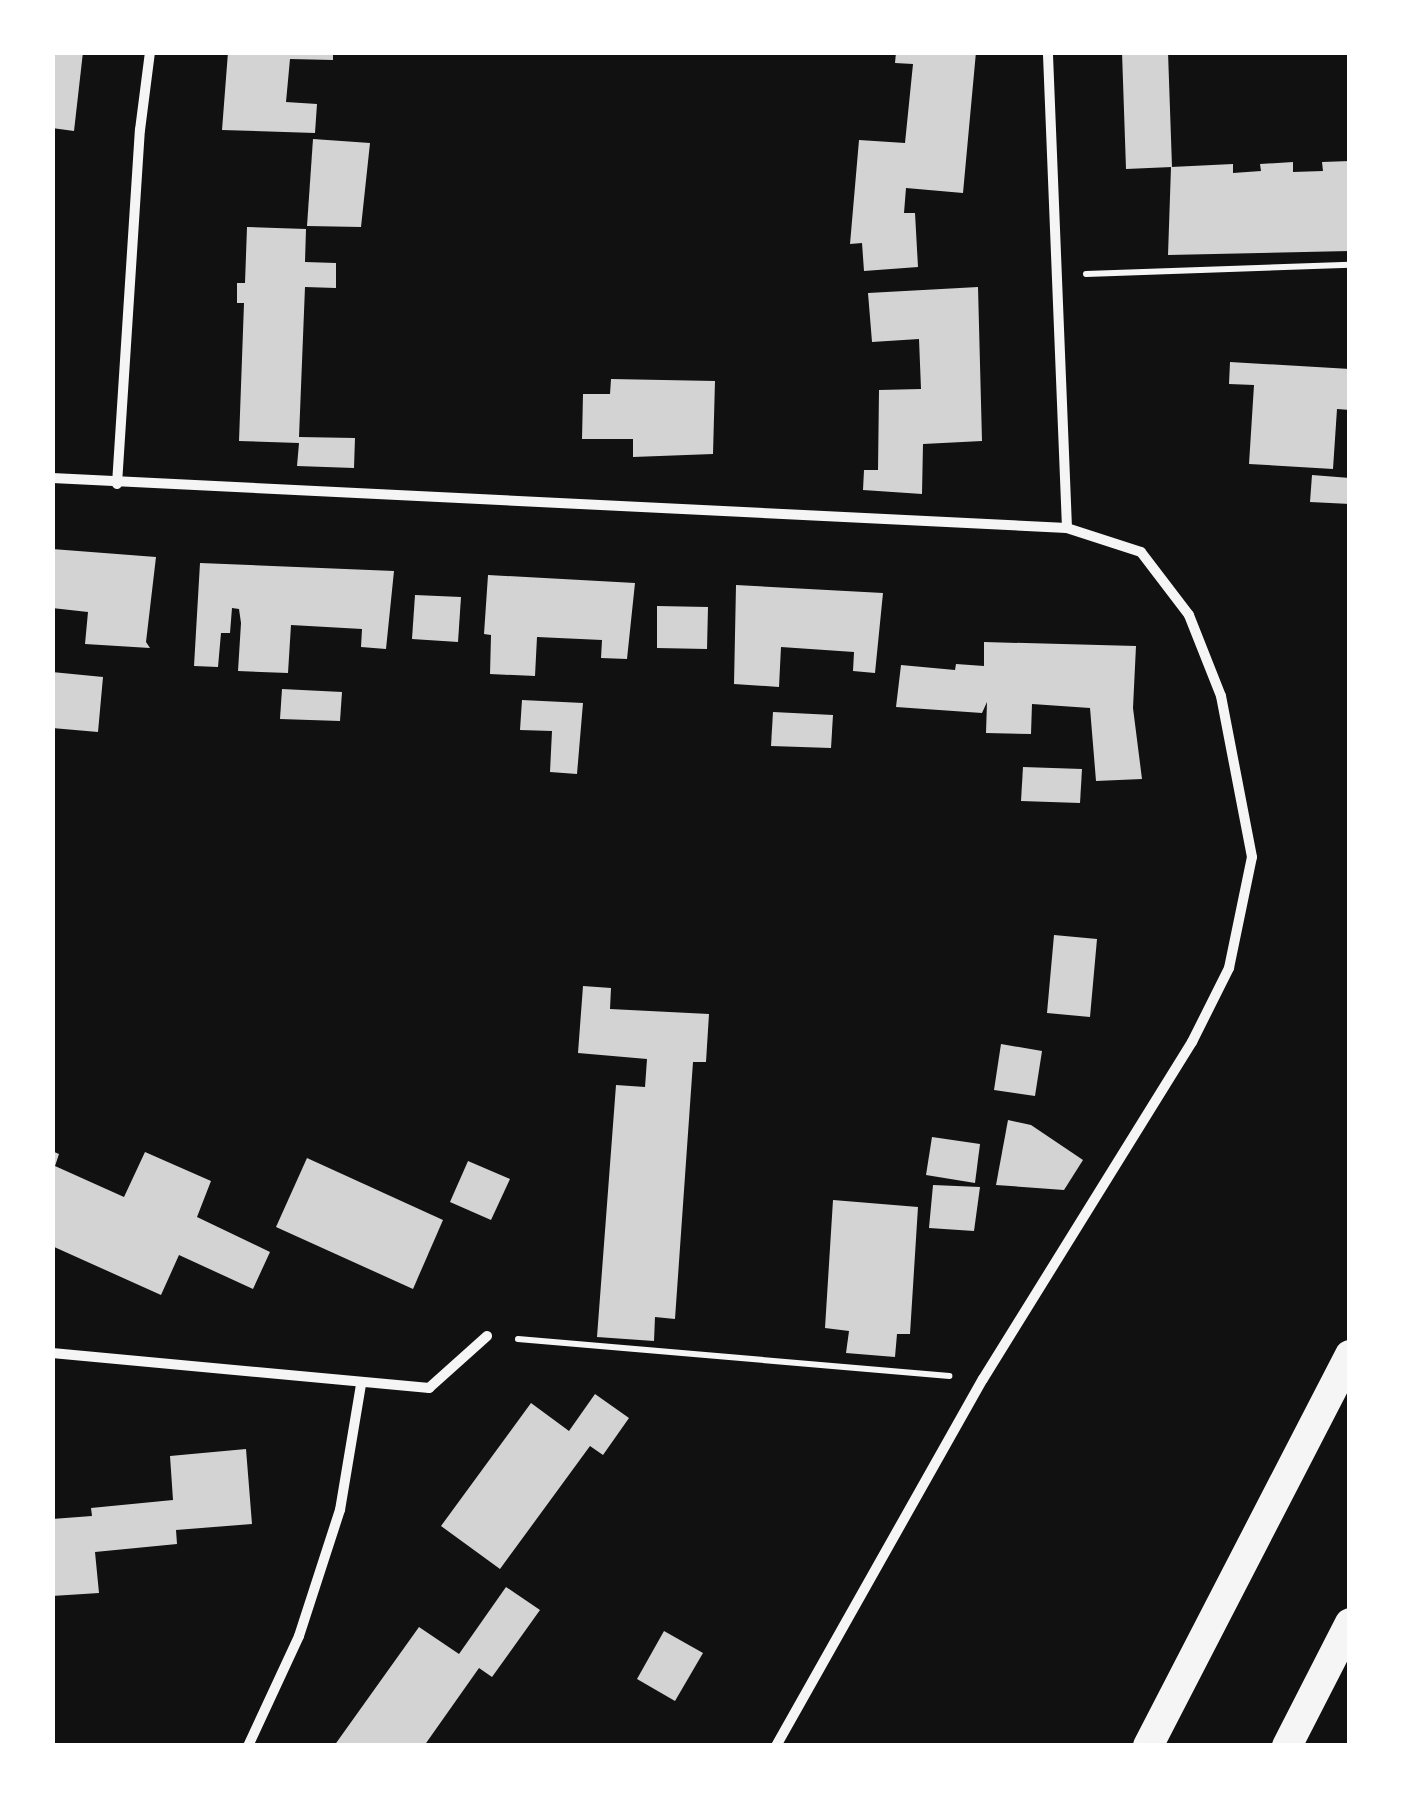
<!DOCTYPE html>
<html>
<head>
<meta charset="utf-8">
<style>
	body { margin:0 }
	#map { position:relative; width:1402px; height:1798px; overflow:hidden; background:#111; font-family:Ubuntu,sans-serif }
	div>[style] { position:absolute }
	.building>* { inset:0; background:#d3d3d3 }
	.path>* { height:6px; margin:-3px; padding:0 3px; transform-origin:3px; border-radius:3px; background:#f5f5f5 }
	.minor>* { height:10px; margin:-5px; padding:0 5px; transform-origin:5px; border-radius:5px; background:#f5f5f5 }
	.motorway>* { height:30px; margin:-15px; padding:0 15px; transform-origin:15px; border-radius:15px; background:#f5f5f5 }
	span { translate:-50% -50%; white-space:nowrap; text-align:center; line-height:1.15; -webkit-text-stroke:10px #fff; paint-order:stroke }
	.frame { position:absolute; inset:0; border:55px solid #fff; pointer-events:none }
</style>
</head>
<body>
<div id="map">
	<div class="building">
		<i style="clip-path:polygon(52px 52px,83px 52px,74px 131px,52px 128px)"></i>
		<i style="clip-path:polygon(228px 52px,333px 52px,333px 60px,290px 59px,286px 102px,317px 104px,315px 133px,222px 130px)"></i>
		<i style="clip-path:polygon(896px 52px,976px 52px,963px 193px,906px 188px,904px 213px,915px 213px,918px 267px,864px 271px,862px 243px,850px 244px,859px 140px,905px 143px,913px 64px,895px 63px)"></i>
		<i style="clip-path:polygon(1122px 52px,1168px 52px,1172px 167px,1126px 169px)"></i>
		<i style="clip-path:polygon(313px 139px,370px 143px,361px 227px,307px 226px)"></i>
		<i style="clip-path:polygon(1350px 161px,1350px 251px,1168px 255px,1171px 167px,1233px 164px,1233px 173px,1261px 171px,1260px 164px,1293px 162px,1293px 172px,1323px 171px,1322px 162px)"></i>
		<i style="clip-path:polygon(247px 227px,306px 229px,305px 262px,336px 263px,336px 288px,305px 287px,299px 437px,355px 438px,354px 468px,297px 466px,299px 443px,239px 441px,244px 303px,237px 303px,237px 283px,245px 283px)"></i>
		<i style="clip-path:polygon(978px 287px,982px 441px,923px 444px,922px 494px,863px 490px,864px 470px,878px 470px,879px 390px,921px 389px,919px 339px,872px 342px,868px 293px)"></i>
		<i style="clip-path:polygon(1230px 362px,1350px 369px,1350px 410px,1337px 409px,1333px 469px,1249px 464px,1254px 385px,1229px 384px)"></i>
		<i style="clip-path:polygon(611px 379px,715px 381px,713px 454px,633px 457px,633px 439px,582px 439px,583px 394px,610px 394px)"></i>
		<i style="clip-path:polygon(1312px 475px,1350px 478px,1350px 504px,1310px 502px)"></i>
		<i style="clip-path:polygon(52px 549px,156px 557px,146px 642px,150px 648px,85px 644px,88px 612px,52px 608px)"></i>
		<i style="clip-path:polygon(200px 563px,394px 571px,386px 649px,361px 647px,362px 629px,291px 625px,288px 673px,238px 671px,241px 623px,239px 609px,232px 608px,230px 633px,221px 633px,218px 667px,194px 666px)"></i>
		<i style="clip-path:polygon(488px 575px,635px 583px,627px 659px,601px 658px,602px 640px,537px 637px,535px 676px,490px 674px,491px 635px,484px 634px)"></i>
		<i style="clip-path:polygon(736px 585px,883px 593px,875px 673px,853px 671px,854px 652px,781px 647px,779px 687px,734px 684px)"></i>
		<i style="clip-path:polygon(415px 595px,461px 597px,458px 642px,412px 639px)"></i>
		<i style="clip-path:polygon(657px 606px,708px 607px,707px 649px,657px 648px)"></i>
		<i style="clip-path:polygon(984px 642px,1136px 646px,1133px 708px,1142px 779px,1096px 781px,1090px 708px,1032px 704px,1031px 734px,986px 733px,987px 702px,982px 713px,896px 707px,901px 665px,955px 670px,956px 664px,984px 666px)"></i>
		<i style="clip-path:polygon(52px 672px,103px 677px,98px 732px,52px 728px)"></i>
		<i style="clip-path:polygon(282px 689px,342px 692px,340px 721px,280px 719px)"></i>
		<i style="clip-path:polygon(522px 700px,583px 703px,577px 774px,550px 772px,552px 731px,520px 730px)"></i>
		<i style="clip-path:polygon(773px 712px,833px 715px,831px 748px,771px 746px)"></i>
		<i style="clip-path:polygon(1023px 767px,1082px 769px,1080px 803px,1021px 801px)"></i>
		<i style="clip-path:polygon(1054px 935px,1097px 939px,1090px 1017px,1047px 1013px)"></i>
		<i style="clip-path:polygon(583px 986px,611px 988px,610px 1009px,709px 1014px,706px 1062px,693px 1062px,675px 1319px,655px 1317px,654px 1341px,597px 1337px,616px 1085px,645px 1087px,647px 1059px,578px 1053px)"></i>
		<i style="clip-path:polygon(1001px 1044px,1042px 1051px,1035px 1096px,994px 1090px)"></i>
		<i style="clip-path:polygon(1008px 1120px,1031px 1125px,1083px 1160px,1064px 1190px,996px 1185px)"></i>
		<i style="clip-path:polygon(932px 1137px,980px 1144px,975px 1183px,926px 1175px)"></i>
		<i style="clip-path:polygon(52px 1151px,59px 1154px,55px 1166px,124px 1197px,145px 1152px,211px 1181px,197px 1217px,270px 1252px,253px 1289px,179px 1255px,161px 1295px,52px 1246px)"></i>
		<i style="clip-path:polygon(307px 1158px,443px 1220px,413px 1289px,276px 1227px)"></i>
		<i style="clip-path:polygon(468px 1161px,510px 1179px,491px 1220px,450px 1202px)"></i>
		<i style="clip-path:polygon(933px 1185px,980px 1187px,974px 1231px,929px 1228px)"></i>
		<i style="clip-path:polygon(833px 1200px,918px 1207px,910px 1334px,897px 1334px,895px 1357px,846px 1353px,849px 1331px,825px 1328px)"></i>
		<i style="clip-path:polygon(595px 1394px,629px 1418px,603px 1455px,590px 1446px,500px 1569px,441px 1526px,531px 1403px,569px 1431px)"></i>
		<i style="clip-path:polygon(246px 1449px,252px 1524px,176px 1530px,177px 1544px,95px 1552px,99px 1593px,52px 1596px,52px 1519px,92px 1516px,91px 1508px,173px 1500px,170px 1456px)"></i>
		<i style="clip-path:polygon(506px 1587px,540px 1610px,492px 1677px,479px 1668px,424px 1746px,334px 1746px,419px 1627px,459px 1654px)"></i>
		<i style="clip-path:polygon(664px 1631px,703px 1653px,675px 1701px,637px 1679px)"></i>
	</div>
	<div class="path">
		<i style="left:1086px;top:274px;width:264px;rotate:-2deg"></i>
		<i style="left:518px;top:1339px;width:433px;rotate:4.9deg"></i>
	</div>
	<div class="minor">
		<i style="left:52px;top:478px;width:1016px;rotate:2.82deg"></i>
		<i style="left:117px;top:484px;width:355px;rotate:-86.3deg"></i>
		<i style="left:140px;top:130px;width:79px;rotate:-82.7deg"></i>
		<i style="left:52px;top:1353px;width:379px;rotate:5.3deg"></i>
		<i style="left:429px;top:1388px;width:78px;rotate:-41.9deg"></i>
		<i style="left:248px;top:1746px;width:121px;rotate:-65.1deg"></i>
		<i style="left:299px;top:1636px;width:133px;rotate:-72deg"></i>
		<i style="left:340px;top:1510px;width:128px;rotate:-80.5deg"></i>
		<i style="left:776px;top:1746px;width:421px;rotate:-60.6deg"></i>
		<i style="left:983px;top:1379px;width:397px;rotate:-58.2deg"></i>
		<i style="left:1192px;top:1042px;width:83px;rotate:-63.4deg"></i>
		<i style="left:1229px;top:968px;width:113px;rotate:-78.3deg"></i>
		<i style="left:1252px;top:857px;width:164px;rotate:-100.9deg"></i>
		<i style="left:1221px;top:696px;width:87px;rotate:-111.6deg"></i>
		<i style="left:1189px;top:615px;width:79px;rotate:-127.3deg"></i>
		<i style="left:1141px;top:552px;width:78px;rotate:-162deg"></i>
		<i style="left:1067px;top:528px;width:476px;rotate:-92.3deg"></i>
	</div>
	<div class="motorway">
		<i style="left:1148px;top:1746px;width:440px;rotate:-62.7deg"></i>
		<i style="left:1287px;top:1746px;width:138px;rotate:-62.9deg"></i>
	</div>
	<div class="frame"></div>
</div>
</body>
</html>
